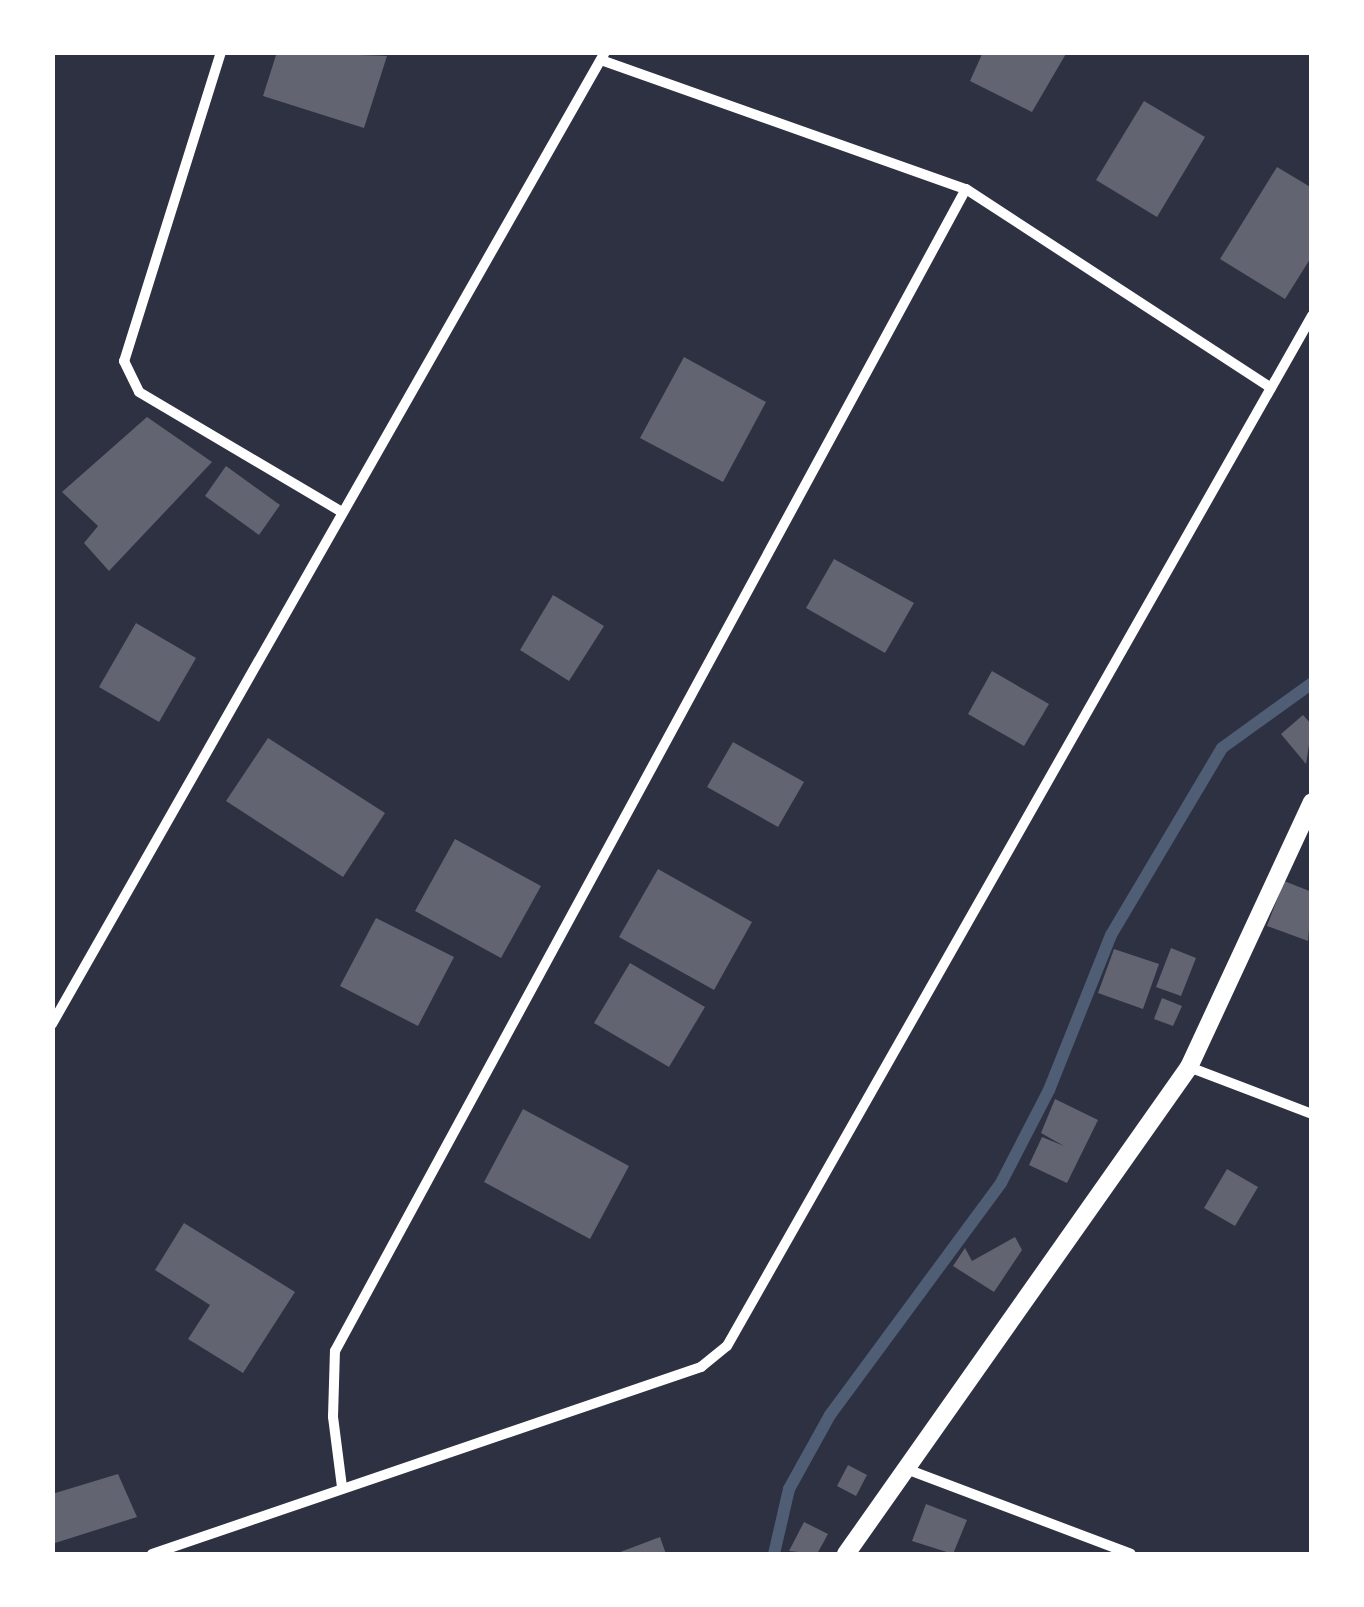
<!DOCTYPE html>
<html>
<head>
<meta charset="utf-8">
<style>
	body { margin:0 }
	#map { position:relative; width:1364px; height:1607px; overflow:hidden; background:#2d3142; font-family:"Fira Sans Condensed",sans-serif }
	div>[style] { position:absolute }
	.stream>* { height:12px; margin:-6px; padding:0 6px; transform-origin:6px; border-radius:6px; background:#4f5d75 }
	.building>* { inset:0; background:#626471 }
	.minor>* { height:10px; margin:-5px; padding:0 5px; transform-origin:5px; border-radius:5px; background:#fff }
	.tertiary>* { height:18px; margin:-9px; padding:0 9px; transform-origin:9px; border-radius:9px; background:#fff }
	span { translate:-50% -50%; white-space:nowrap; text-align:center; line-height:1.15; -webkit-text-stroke:8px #fff; paint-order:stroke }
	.frame { position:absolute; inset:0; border:55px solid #fff; pointer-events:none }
</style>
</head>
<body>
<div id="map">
	<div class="stream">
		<i style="left:774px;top:1554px;width:67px;rotate:-77deg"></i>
		<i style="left:789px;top:1489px;width:85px;rotate:-61deg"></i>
		<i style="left:830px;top:1415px;width:288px;rotate:-53.6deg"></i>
		<i style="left:1001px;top:1183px;width:105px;rotate:-62.7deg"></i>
		<i style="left:1049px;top:1090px;width:167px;rotate:-68.2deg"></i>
		<i style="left:1111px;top:935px;width:217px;rotate:-59.3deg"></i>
		<i style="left:1222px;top:748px;width:111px;rotate:-35.8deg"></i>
	</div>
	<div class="building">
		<i style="clip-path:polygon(277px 52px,387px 56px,364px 128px,263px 96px)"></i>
		<i style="clip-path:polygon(983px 52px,1067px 52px,1032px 112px,970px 81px)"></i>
		<i style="clip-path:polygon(1144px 101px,1205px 137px,1157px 217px,1096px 180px)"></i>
		<i style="clip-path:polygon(1277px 167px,1312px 188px,1312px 256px,1285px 299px,1220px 259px)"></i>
		<i style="clip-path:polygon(684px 357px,766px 402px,723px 482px,640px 438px)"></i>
		<i style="clip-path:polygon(147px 417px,212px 462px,109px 571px,84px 543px,98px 526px,62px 492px)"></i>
		<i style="clip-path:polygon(226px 466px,280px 505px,259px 535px,205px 496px)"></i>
		<i style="clip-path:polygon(834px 559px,914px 603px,885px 653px,806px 608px)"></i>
		<i style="clip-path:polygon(553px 595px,604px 626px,569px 681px,520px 650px)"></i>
		<i style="clip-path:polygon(136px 623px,196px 658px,159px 722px,99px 687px)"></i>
		<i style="clip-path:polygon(992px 671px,1049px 704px,1024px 746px,968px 714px)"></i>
		<i style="clip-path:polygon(1303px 715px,1312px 725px,1306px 764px,1281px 734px)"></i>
		<i style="clip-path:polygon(268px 738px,385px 813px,343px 877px,226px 801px)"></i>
		<i style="clip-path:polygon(733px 742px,804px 782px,778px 827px,707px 787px)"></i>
		<i style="clip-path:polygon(455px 839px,541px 886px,501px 958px,415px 911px)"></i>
		<i style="clip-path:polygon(658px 869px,752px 922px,714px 990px,619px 937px)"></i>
		<i style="clip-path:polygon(1284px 881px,1312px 892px,1308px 941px,1267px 926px)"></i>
		<i style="clip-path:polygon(376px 918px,454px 957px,418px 1026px,340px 986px)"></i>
		<i style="clip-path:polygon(1171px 948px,1196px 958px,1181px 996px,1156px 987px)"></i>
		<i style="clip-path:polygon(1114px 949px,1159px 964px,1143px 1009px,1098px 993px)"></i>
		<i style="clip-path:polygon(630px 963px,705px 1007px,669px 1067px,594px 1023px)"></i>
		<i style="clip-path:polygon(1162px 998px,1182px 1006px,1173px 1026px,1154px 1019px)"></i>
		<i style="clip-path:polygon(1055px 1099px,1098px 1120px,1067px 1183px,1029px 1165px,1042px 1137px,1064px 1146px,1041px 1133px)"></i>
		<i style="clip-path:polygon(523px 1109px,629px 1166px,590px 1239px,484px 1182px)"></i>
		<i style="clip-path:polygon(1227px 1169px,1258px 1187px,1235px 1226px,1204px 1208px)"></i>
		<i style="clip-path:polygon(184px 1223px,295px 1292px,243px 1373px,188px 1339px,210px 1305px,155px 1270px)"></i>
		<i style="clip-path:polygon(1015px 1237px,1022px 1250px,994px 1292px,953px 1266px,965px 1248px,972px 1261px)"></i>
		<i style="clip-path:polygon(848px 1465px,867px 1475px,856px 1496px,837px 1486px)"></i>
		<i style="clip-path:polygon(118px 1474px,137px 1517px,52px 1544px,52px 1494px)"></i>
		<i style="clip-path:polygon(926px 1504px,967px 1520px,953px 1554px,912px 1541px)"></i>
		<i style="clip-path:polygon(804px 1522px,828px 1534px,817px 1554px,789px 1551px)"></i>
		<i style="clip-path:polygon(660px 1537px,666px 1554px,615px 1554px)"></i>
	</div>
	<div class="minor">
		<i style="left:221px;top:52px;width:324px;rotate:107.4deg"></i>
		<i style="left:124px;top:361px;width:34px;rotate:64deg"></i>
		<i style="left:139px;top:392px;width:234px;rotate:30.6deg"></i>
		<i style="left:601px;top:60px;width:387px;rotate:19.5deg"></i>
		<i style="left:966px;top:189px;width:364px;rotate:33.1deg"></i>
		<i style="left:52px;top:1024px;width:1118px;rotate:-60.36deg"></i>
		<i style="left:1189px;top:1067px;width:132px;rotate:20.9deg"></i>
		<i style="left:909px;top:1470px;width:237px;rotate:20.7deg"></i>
		<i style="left:342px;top:1487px;width:71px;rotate:-97.3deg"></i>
		<i style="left:333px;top:1417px;width:66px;rotate:-88.3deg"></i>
		<i style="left:335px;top:1351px;width:1322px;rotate:-61.5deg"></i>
		<i style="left:152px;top:1554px;width:580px;rotate:-18.81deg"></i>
		<i style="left:701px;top:1367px;width:33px;rotate:-39deg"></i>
		<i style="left:727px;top:1346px;width:1185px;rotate:-60.41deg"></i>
	</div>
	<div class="tertiary">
		<i style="left:846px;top:1554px;width:596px;rotate:-54.84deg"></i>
		<i style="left:1189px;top:1067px;width:292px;rotate:-65.1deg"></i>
	</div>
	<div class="frame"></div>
</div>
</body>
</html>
